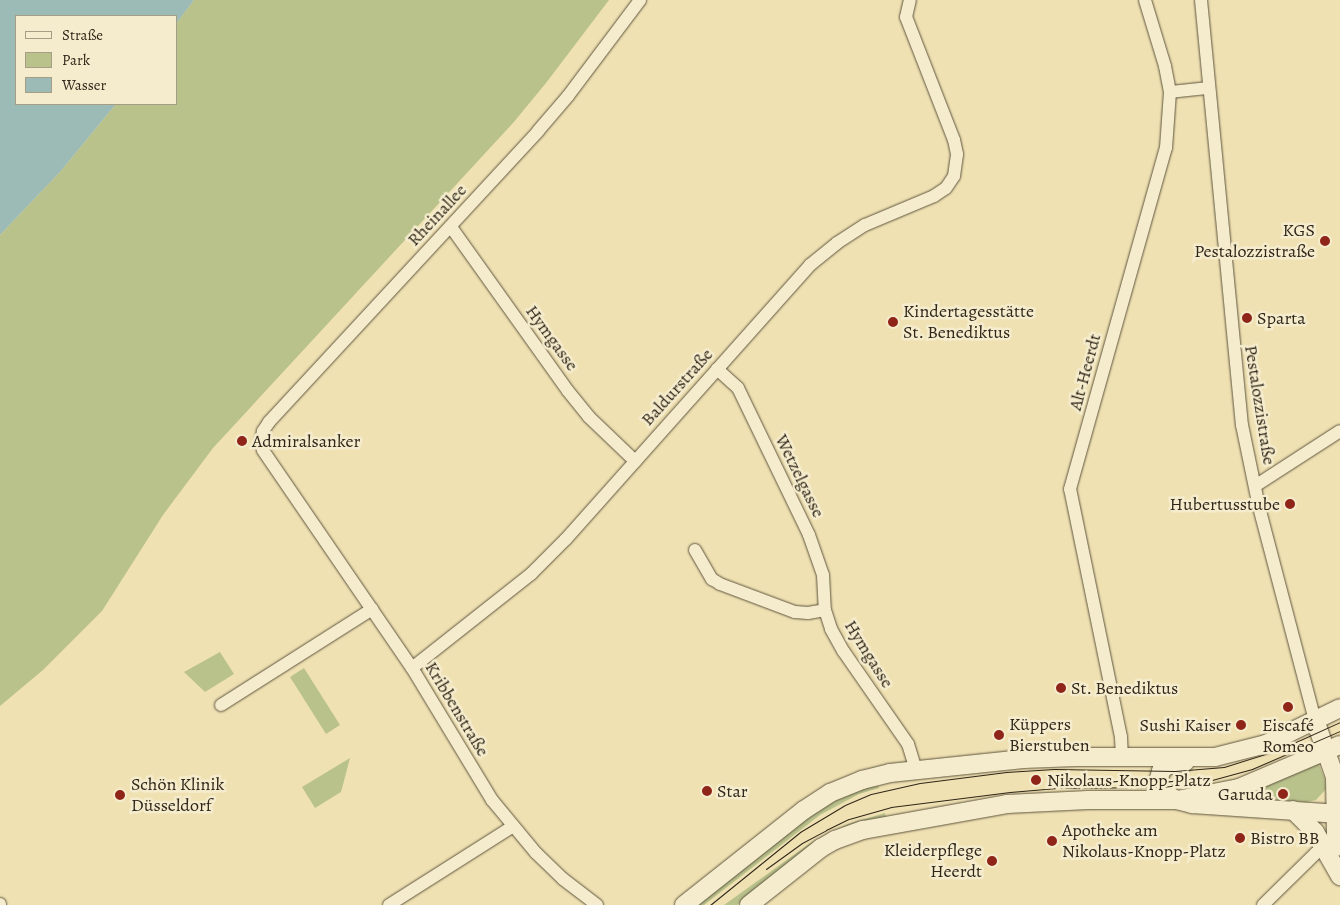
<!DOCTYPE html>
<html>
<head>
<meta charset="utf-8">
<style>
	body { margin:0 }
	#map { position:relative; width:1340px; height:905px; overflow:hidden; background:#efe1b2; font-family:Alegreya,serif }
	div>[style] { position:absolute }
	.green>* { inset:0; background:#bac28c }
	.water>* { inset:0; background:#9dbbb6 }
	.roads { filter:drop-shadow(0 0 1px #5f553f) drop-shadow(0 0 1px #5f553f) }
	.street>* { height:12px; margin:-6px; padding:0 6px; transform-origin:6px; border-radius:6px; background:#f5eccd }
	.secondary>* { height:18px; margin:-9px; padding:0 9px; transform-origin:9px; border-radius:9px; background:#f5eccd }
	.tram>* { height:1px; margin:-0.5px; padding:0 0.5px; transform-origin:0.5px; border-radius:0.5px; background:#2f2619 }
	.dots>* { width:14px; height:14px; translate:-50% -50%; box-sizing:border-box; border:2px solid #f5eccd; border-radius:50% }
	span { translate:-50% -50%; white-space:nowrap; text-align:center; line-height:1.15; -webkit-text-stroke:5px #f5eccd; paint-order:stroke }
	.street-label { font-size:18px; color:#2f2619 }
	.poi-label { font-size:18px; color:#2f2619 }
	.right { translate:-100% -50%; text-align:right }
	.left { translate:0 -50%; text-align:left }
	.legend { position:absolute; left:15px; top:15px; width:162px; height:90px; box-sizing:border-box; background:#f5eccd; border:1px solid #a69d85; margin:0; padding:6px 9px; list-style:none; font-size:15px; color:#2f2619 }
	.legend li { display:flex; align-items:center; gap:10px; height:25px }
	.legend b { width:25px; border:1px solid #a69d85 }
</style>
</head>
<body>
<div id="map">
	<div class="green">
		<i style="clip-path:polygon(194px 0,609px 0,546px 83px,513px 123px,213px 448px,163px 515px,102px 611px,43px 670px,0 706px,0 235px,60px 172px,116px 104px,176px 104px,176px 24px)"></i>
		<i style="clip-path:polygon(220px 652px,234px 674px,205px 692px,184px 672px)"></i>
		<i style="clip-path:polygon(304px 668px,340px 725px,326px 734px,290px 677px)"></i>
		<i style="clip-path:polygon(350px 758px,341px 792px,315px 808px,302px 787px)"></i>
		<i style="clip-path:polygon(1317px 760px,1325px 780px,1326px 789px,1316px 800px,1307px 802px,1233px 798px,1233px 794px)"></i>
		<i style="clip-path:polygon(877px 783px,879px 788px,859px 794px,820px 815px,704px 905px,697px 905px,802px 821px,840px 797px)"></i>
		<i style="clip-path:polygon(885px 813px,886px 818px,806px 849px,737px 905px,724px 905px,809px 844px,848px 824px)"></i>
	</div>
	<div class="water">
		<i style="clip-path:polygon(0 0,194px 0,176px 24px,176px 16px,16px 16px,16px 104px,116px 104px,60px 172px,0 235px)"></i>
	</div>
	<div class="roads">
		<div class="street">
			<i style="left:1201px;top:0;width:427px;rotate:84.5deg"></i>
			<i style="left:1242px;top:425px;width:84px;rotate:78.3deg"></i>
			<i style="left:1259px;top:507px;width:220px;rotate:75.3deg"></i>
			<i style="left:1170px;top:92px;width:38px;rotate:-6deg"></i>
			<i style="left:451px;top:227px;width:201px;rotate:54.5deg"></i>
			<i style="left:568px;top:391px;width:33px;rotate:51deg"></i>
			<i style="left:589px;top:417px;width:64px;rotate:43.7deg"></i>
			<i style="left:717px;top:369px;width:28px;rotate:42deg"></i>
			<i style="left:738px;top:388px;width:163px;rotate:64.2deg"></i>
			<i style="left:809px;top:535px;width:42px;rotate:70.7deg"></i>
			<i style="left:823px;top:575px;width:35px;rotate:87deg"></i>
			<i style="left:825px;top:610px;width:20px;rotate:72deg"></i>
			<i style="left:831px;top:629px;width:26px;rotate:61deg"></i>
			<i style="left:844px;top:652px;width:112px;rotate:55.2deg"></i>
			<i style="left:908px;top:744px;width:27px;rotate:73deg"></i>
			<i style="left:1255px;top:486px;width:101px;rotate:-32.9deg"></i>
			<i style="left:695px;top:550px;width:34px;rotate:60deg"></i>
			<i style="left:712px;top:579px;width:9px;rotate:32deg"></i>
			<i style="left:720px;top:584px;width:80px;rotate:20.5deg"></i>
			<i style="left:795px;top:612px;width:13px;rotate:4deg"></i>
			<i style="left:808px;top:613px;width:17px;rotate:-10deg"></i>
			<i style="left:412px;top:668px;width:152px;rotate:-38.3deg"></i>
			<i style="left:531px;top:574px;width:49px;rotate:-45deg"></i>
			<i style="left:566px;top:539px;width:367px;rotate:-48.3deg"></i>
			<i style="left:810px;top:265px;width:35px;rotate:-39deg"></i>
			<i style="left:837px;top:243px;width:33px;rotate:-33deg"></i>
			<i style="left:865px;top:225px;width:75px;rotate:-22.8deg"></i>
			<i style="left:934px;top:196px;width:14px;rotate:-34deg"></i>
			<i style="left:946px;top:188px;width:14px;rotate:-56deg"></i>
			<i style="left:954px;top:176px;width:22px;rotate:-82deg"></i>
			<i style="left:957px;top:154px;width:14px;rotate:-102deg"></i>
			<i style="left:954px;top:140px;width:132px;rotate:-111.3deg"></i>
			<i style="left:906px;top:17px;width:17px;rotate:-77deg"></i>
			<i style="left:221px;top:705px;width:179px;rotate:-32.4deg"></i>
			<i style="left:1122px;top:757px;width:20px;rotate:-93deg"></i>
			<i style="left:1121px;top:737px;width:253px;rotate:-101.6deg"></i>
			<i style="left:1070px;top:489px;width:354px;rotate:-74.3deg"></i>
			<i style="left:1166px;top:148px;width:56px;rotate:-85.9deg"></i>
			<i style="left:1170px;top:92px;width:26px;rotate:-101deg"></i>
			<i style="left:1165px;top:66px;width:69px;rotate:-106.9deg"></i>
			<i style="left:0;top:904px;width:1px;rotate:90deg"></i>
			<i style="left:389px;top:905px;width:146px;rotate:-32.4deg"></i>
			<i style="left:597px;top:905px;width:43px;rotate:-142.6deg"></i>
			<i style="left:563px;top:879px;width:37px;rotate:-136deg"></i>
			<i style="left:536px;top:853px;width:69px;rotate:-129.7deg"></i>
			<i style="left:492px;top:800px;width:154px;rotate:-121.2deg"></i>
			<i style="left:412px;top:668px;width:264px;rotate:-124.4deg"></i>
			<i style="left:263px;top:450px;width:9px;rotate:-103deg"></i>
			<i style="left:261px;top:441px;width:10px;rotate:-79deg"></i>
			<i style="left:263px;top:431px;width:11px;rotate:-56deg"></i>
			<i style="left:269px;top:422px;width:396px;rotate:-47.2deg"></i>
			<i style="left:538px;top:131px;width:46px;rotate:-49.4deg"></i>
			<i style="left:568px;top:96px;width:120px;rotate:-53.1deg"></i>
			<i style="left:1263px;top:905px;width:74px;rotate:-44.5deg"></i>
			<i style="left:1316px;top:853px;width:10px;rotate:-45deg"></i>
			<i style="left:1323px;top:846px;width:8px;rotate:-7deg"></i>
		</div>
		<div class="secondary">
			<i style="left:1315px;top:720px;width:60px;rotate:70.7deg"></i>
			<i style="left:1335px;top:777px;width:57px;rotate:89deg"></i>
			<i style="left:1336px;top:834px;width:13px;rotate:72deg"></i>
			<i style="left:1185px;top:762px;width:19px;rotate:168deg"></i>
			<i style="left:1166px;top:766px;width:7px;rotate:135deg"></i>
			<i style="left:1161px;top:771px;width:8px;rotate:104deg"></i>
			<i style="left:1159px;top:779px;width:17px;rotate:65deg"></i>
			<i style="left:1166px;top:794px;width:13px;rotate:29deg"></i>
			<i style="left:1177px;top:800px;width:16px;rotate:15deg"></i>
			<i style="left:1192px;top:804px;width:148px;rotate:3.9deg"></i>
			<i style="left:1293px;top:810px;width:31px;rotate:45deg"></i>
			<i style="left:1315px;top:832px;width:51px;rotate:60.4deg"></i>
			<i style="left:684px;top:905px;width:153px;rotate:-38.4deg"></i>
			<i style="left:804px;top:810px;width:31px;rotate:-33deg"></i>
			<i style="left:830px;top:793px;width:35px;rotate:-22deg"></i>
			<i style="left:862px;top:780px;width:29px;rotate:-14deg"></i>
			<i style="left:890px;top:773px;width:134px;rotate:-6deg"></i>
			<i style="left:1023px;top:759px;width:54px;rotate:-2.1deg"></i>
			<i style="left:1077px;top:757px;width:138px"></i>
			<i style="left:1215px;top:757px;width:53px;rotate:-14.3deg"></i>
			<i style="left:1266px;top:744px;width:82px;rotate:-25.9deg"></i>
			<i style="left:749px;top:905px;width:92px;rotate:-38.4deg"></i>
			<i style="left:821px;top:848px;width:16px;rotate:-30deg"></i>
			<i style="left:835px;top:840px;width:30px;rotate:-20deg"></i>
			<i style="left:863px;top:830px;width:146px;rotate:-10.2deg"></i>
			<i style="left:1007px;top:804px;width:81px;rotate:-2.8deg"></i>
			<i style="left:1088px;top:800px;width:89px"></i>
			<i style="left:1177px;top:800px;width:63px;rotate:-11deg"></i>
			<i style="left:1239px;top:788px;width:110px;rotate:-23.1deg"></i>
		</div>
	</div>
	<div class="tram">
		<i style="left:766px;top:869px;width:44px;rotate:-35.8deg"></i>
		<i style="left:802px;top:843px;width:27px;rotate:-28deg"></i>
		<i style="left:826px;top:830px;width:25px;rotate:-26deg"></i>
		<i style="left:849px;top:819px;width:44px;rotate:-15.9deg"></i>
		<i style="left:891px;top:807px;width:120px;rotate:-7.2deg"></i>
		<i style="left:1010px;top:792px;width:47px;rotate:-4.9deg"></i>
		<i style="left:1057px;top:788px;width:104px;rotate:-0.6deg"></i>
		<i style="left:1161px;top:787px;width:40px;rotate:-5.7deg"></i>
		<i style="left:1201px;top:783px;width:53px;rotate:-15.4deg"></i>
		<i style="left:1252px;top:769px;width:96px;rotate:-23.4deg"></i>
		<i style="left:710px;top:905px;width:116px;rotate:-39deg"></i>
		<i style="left:800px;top:832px;width:52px;rotate:-31deg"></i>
		<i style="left:845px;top:805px;width:28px;rotate:-23deg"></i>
		<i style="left:871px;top:794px;width:50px;rotate:-12.7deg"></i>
		<i style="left:920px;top:783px;width:87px;rotate:-7.3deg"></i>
		<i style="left:1006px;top:772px;width:48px;rotate:-3.6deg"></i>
		<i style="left:1054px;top:769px;width:121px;rotate:0.9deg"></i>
		<i style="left:1175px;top:771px;width:49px;rotate:-4.7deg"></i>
		<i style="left:1224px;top:767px;width:57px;rotate:-17.5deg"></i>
		<i style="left:1278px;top:750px;width:68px;rotate:-24.3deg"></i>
	</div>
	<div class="dots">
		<i style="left:1325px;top:241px;background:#8f2418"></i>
		<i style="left:1247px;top:318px;background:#8f2418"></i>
		<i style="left:893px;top:322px;background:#8f2418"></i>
		<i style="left:242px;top:441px;background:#8f2418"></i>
		<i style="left:1290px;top:504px;background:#8f2418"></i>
		<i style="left:1061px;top:688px;background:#8f2418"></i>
		<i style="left:1288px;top:707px;background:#8f2418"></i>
		<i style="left:1241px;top:725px;background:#8f2418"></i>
		<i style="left:999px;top:735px;background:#8f2418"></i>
		<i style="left:1036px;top:780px;background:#8f2418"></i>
		<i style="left:707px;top:791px;background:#8f2418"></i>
		<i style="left:1283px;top:794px;background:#8f2418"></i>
		<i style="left:120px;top:795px;background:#8f2418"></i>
		<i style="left:1240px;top:838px;background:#8f2418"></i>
		<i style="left:1052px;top:841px;background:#8f2418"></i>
		<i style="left:992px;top:861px;background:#8f2418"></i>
	</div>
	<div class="street-label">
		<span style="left:437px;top:215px;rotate:-47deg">Rheinallee</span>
		<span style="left:552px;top:338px;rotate:54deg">Hymgasse</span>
		<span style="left:1085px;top:372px;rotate:-75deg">Alt-Heerdt</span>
		<span style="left:677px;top:387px;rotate:-48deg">Baldurstraße</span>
		<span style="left:1260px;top:405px;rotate:81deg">Pestalozzistraße</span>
		<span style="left:800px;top:476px;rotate:64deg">Wetzelgasse</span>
		<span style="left:869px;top:654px;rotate:58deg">Hymgasse</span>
		<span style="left:457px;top:709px;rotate:59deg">Kribbenstraße</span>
	</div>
	<div class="poi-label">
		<span class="right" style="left:1315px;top:241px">KGS<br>Pestalozzistraße</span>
		<span class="left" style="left:903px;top:322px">Kindertagesstätte<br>St. Benediktus</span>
		<span class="left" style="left:1257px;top:318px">Sparta</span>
		<span class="left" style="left:252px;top:441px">Admiralsanker</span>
		<span class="right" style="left:1280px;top:504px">Hubertusstube</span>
		<span class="left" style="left:1071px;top:688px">St. Benediktus</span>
		<span class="left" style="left:1009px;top:735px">Küppers<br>Bierstuben</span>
		<span class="right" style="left:1231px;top:725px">Sushi Kaiser</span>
		<span style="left:1288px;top:736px">Eiscafé<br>Romeo</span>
		<span class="left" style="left:1047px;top:780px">Nikolaus-Knopp-Platz</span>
		<span class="left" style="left:131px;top:795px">Schön Klinik<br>Düsseldorf</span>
		<span class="left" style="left:717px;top:791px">Star</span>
		<span class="right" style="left:1273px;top:794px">Garuda</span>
		<span class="left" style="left:1062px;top:841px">Apotheke am<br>Nikolaus-Knopp-Platz</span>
		<span class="left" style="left:1250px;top:838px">Bistro BB</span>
		<span class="right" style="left:982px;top:861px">Kleiderpflege<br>Heerdt</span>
	</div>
	<ul class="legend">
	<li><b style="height:6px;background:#f5eccd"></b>Straße</li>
	<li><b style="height:14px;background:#bac28c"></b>Park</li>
	<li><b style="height:14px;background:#9dbbb6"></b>Wasser</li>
	</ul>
</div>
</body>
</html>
